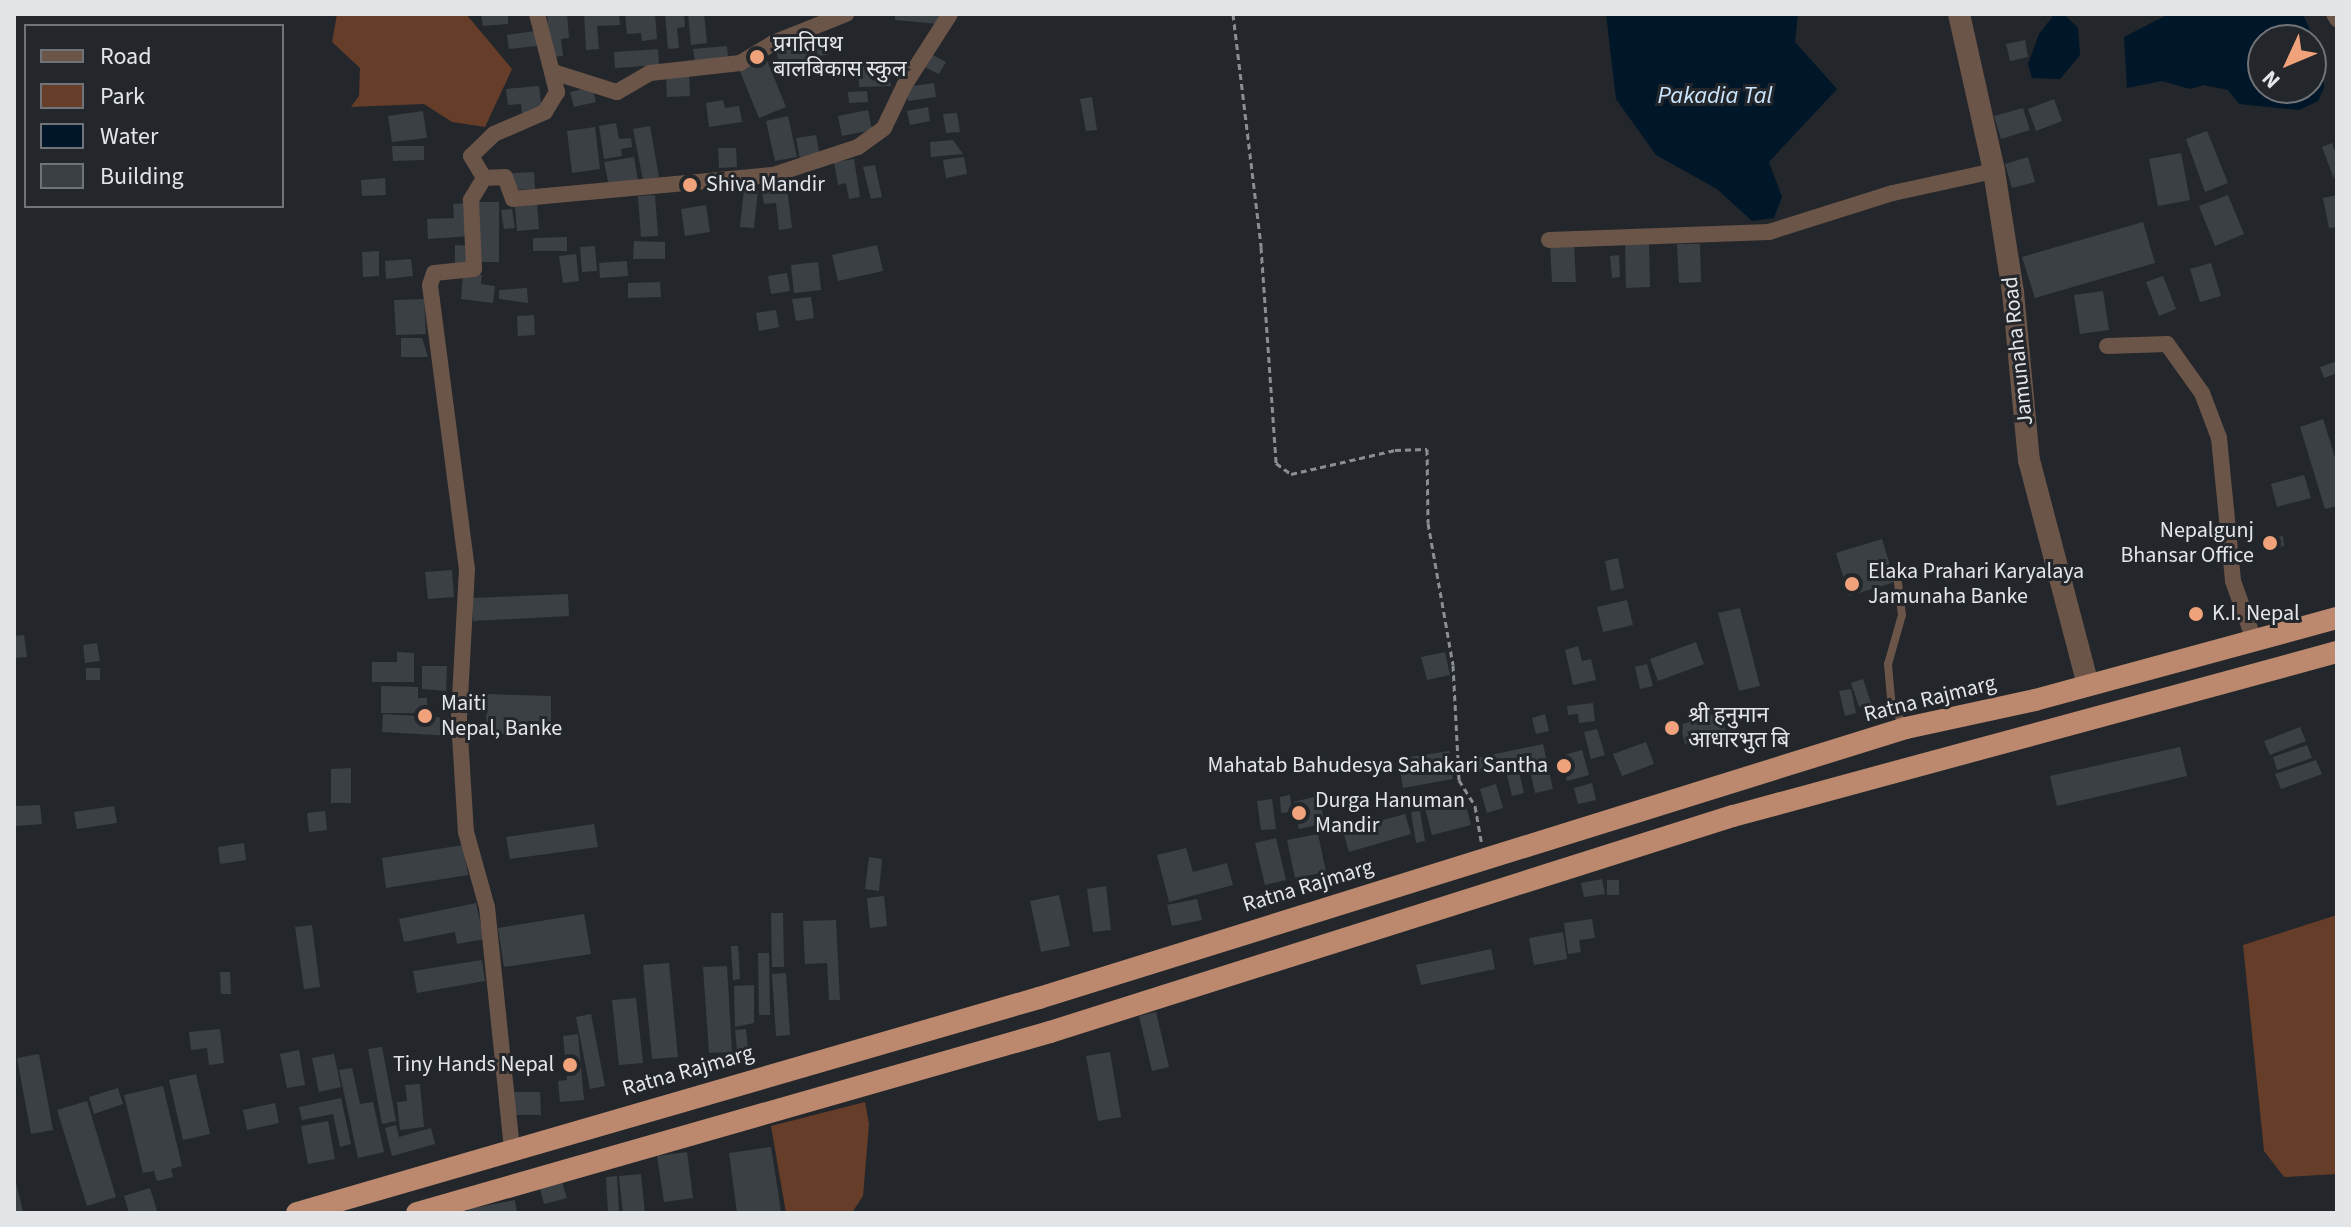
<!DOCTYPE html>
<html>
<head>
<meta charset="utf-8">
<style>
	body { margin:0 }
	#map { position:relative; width:2351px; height:1227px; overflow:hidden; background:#23272b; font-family:"Source Sans 3","Noto Sans Devanagari",sans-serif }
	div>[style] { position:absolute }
	.green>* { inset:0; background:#663d28 }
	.water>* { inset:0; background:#001629 }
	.building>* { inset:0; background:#3b4045 }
	.path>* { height:3px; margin-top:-1.5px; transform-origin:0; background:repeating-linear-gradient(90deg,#8a8d91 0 6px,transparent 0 10px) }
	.service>* { height:8px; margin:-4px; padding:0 4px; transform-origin:4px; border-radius:4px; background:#6b5448 }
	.minor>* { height:16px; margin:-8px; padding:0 8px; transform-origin:8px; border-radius:8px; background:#6b5448 }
	.tertiary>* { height:22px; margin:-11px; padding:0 11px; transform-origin:11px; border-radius:11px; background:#6b5448 }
	.trunk>* { height:22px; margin:-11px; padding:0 11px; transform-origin:11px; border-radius:11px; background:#bc886e }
	.dots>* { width:22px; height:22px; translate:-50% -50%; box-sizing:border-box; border:4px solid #23272b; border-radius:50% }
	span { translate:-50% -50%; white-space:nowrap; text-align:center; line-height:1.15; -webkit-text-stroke:6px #23272b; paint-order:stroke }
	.poi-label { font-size:22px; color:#e3e6e9 }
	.left { translate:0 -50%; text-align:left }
	.right { translate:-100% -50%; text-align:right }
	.street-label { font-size:22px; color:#e3e6e9 }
	.water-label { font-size:24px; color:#cbe7ff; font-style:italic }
	.frame { position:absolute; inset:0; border:16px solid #e3e6e9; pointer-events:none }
	.legend { position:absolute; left:24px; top:24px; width:260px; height:184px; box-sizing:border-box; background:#23272b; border:2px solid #707377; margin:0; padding:10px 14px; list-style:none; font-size:24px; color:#e3e6e9 }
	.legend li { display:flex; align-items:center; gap:16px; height:40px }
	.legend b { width:40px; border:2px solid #707377 }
	.north { position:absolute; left:2247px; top:24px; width:80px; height:80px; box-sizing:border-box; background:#23272b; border:2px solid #707377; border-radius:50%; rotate:226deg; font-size:22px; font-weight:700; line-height:32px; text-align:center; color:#e3e6e9 }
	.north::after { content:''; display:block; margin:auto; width:28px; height:36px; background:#f0a27a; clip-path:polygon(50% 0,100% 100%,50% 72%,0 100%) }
</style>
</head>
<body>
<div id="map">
	<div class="green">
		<i style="clip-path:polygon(337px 14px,466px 14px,512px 69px,485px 127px,452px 122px,424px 104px,351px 107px,359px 96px,360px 68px,332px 42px)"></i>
		<i style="clip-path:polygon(2337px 915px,2337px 1174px,2284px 1177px,2264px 1151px,2243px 945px)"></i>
		<i style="clip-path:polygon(865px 1102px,869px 1124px,863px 1196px,853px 1211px,786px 1213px,771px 1126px)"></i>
	</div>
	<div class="water">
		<i style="clip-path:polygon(1606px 14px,1798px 14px,1795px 42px,1837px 89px,1769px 162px,1782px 197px,1774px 218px,1752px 221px,1717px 189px,1656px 155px,1616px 99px)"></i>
		<i style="clip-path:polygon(2064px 14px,2078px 28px,2080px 55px,2060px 79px,2032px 78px,2028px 64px,2039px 34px,2053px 16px)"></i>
		<i style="clip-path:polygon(evenodd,2169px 14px,2303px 14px,2322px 58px,2324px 88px,2318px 101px,2299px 110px,2239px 104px,2228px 90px,2204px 85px,2190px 89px,2162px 81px,2127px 88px,2124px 37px,2169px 14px,2263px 40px,2311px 40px,2311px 88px,2263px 88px,2263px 40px)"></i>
	</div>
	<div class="building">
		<i style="clip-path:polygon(481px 14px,508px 14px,508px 24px,483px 26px)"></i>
		<i style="clip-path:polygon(547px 14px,567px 14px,569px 38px,561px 39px,563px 56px,551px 57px)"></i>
		<i style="clip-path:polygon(584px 14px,619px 14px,620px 25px,597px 26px,599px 49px,586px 50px)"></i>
		<i style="clip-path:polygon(625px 14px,655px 14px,657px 39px,642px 41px,641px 33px,627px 34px)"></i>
		<i style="clip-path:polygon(665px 14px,684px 14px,685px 27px,677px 28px,679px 48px,668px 49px)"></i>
		<i style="clip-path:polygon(688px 14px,704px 14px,707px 43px,691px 45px)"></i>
		<i style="clip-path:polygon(895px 14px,940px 14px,939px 24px,895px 20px)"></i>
		<i style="clip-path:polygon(535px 31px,537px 46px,509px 49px,507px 35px)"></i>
		<i style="clip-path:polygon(824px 38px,828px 54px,780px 66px,776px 50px)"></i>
		<i style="clip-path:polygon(2025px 40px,2028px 57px,2010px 61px,2006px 44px)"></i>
		<i style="clip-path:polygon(727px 46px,728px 58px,695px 62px,693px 49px)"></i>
		<i style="clip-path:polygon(658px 49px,659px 65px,615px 68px,614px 52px)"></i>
		<i style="clip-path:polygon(929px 53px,946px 62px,939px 74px,922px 66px)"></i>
		<i style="clip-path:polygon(766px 58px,786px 107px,759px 118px,739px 69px)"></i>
		<i style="clip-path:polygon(886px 60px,891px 86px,859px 87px,858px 61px)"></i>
		<i style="clip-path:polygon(689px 74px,690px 96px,667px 97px,666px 75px)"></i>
		<i style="clip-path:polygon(934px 83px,936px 97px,908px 101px,906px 87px)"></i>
		<i style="clip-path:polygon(539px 86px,542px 111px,522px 113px,521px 104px,508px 105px,506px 89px)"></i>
		<i style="clip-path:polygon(592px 87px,596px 102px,574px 107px,570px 92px)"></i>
		<i style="clip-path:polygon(867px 91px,868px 102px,849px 103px,848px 92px)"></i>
		<i style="clip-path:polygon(1092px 97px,1097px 130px,1086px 131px,1080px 99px)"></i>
		<i style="clip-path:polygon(2054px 99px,2062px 121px,2036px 131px,2028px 109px)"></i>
		<i style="clip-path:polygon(723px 100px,725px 108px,739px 106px,742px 122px,709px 127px,706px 103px)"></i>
		<i style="clip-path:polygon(928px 107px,930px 121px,910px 125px,907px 111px)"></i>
		<i style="clip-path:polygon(2023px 108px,2030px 130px,2001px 139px,1994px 116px)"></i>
		<i style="clip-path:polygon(868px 110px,872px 130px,842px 136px,838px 116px)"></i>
		<i style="clip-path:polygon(423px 111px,427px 138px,392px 142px,388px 116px)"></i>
		<i style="clip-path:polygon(957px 113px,960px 132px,946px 133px,943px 114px)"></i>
		<i style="clip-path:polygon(788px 116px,797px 157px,775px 161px,766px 121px)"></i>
		<i style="clip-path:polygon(616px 123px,619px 139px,631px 138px,632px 147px,621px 149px,622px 156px,604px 159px,599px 126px)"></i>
		<i style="clip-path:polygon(650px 126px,659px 177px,643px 180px,633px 129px)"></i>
		<i style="clip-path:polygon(595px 127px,600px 169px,572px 173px,567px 131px)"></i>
		<i style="clip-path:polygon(2207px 131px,2228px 183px,2205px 192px,2186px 139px)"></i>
		<i style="clip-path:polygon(816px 135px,820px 156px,800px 160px,796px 138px)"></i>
		<i style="clip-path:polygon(953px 140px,963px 154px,931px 157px,930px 142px)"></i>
		<i style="clip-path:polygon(2332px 143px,2337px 157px,2334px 179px,2322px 147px)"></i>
		<i style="clip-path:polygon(392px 146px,424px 146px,424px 160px,393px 161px)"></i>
		<i style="clip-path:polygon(718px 148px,736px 148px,737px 167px,719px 168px)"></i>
		<i style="clip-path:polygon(2181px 153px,2190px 200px,2158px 206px,2149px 159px)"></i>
		<i style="clip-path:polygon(634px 157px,638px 181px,609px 186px,604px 162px)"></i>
		<i style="clip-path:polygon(964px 157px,967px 174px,946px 178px,943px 160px)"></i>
		<i style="clip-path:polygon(2028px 157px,2035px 182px,2012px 188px,2005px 164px)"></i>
		<i style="clip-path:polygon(854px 159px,860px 197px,849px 199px,846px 183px,838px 185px,834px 162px)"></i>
		<i style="clip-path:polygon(875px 165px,882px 197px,871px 199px,863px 167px)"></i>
		<i style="clip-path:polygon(534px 172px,535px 189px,513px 190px,512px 173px)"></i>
		<i style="clip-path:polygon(385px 178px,386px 195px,362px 196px,361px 180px)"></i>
		<i style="clip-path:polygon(744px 188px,758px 190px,754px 228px,740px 227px)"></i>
		<i style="clip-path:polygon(787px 188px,792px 228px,779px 230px,776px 203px,764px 204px,762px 191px)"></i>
		<i style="clip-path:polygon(655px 195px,658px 236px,641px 237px,638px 196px)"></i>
		<i style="clip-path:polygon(2228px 195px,2244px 234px,2215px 246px,2199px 206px)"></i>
		<i style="clip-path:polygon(2337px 195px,2337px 227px,2329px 228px,2323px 198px)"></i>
		<i style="clip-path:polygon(476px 202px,499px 202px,499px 262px,477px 262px)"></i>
		<i style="clip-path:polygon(468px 203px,470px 236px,428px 239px,427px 219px,454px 218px,453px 204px)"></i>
		<i style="clip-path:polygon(537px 204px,539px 229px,517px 231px,515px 207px)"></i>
		<i style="clip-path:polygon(706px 205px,710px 232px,685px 236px,681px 209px)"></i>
		<i style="clip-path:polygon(512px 209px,515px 228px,504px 229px,501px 210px)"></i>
		<i style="clip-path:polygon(2143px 222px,2155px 263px,2035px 298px,2022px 257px)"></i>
		<i style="clip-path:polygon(567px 237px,567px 251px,533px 251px,533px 238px)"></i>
		<i style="clip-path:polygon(634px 241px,665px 242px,665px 259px,633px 259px)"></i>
		<i style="clip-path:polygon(1649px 242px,1650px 287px,1626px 288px,1625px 243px)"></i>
		<i style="clip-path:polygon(1574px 243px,1576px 282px,1552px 282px,1550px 244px)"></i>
		<i style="clip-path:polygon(1677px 244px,1700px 244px,1701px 282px,1679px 283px)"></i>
		<i style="clip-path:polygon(455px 245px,471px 246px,470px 264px,455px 263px)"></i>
		<i style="clip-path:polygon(877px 245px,883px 271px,838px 281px,832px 255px)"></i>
		<i style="clip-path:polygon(595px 246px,597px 271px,582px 272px,580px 247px)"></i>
		<i style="clip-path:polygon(379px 251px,379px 276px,363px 277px,362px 252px)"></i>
		<i style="clip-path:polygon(576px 254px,579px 281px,563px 283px,559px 256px)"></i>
		<i style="clip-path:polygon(1619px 255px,1620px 277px,1612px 278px,1610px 256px)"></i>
		<i style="clip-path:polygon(411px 259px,413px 276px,386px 279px,385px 261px)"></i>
		<i style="clip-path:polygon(627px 261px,628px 276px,600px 278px,599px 263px)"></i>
		<i style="clip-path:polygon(818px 262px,821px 290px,794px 293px,791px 265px)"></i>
		<i style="clip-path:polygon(2211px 263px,2221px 296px,2200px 302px,2190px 269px)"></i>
		<i style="clip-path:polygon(463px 273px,482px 275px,481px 284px,495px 286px,493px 303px,461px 299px)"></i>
		<i style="clip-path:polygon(787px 273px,790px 291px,771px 294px,768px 276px)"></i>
		<i style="clip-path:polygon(2163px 276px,2176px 309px,2159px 316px,2146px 282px)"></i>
		<i style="clip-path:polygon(660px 282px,661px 297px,628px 298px,628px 283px)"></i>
		<i style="clip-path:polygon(527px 288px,528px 303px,499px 299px,499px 290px)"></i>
		<i style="clip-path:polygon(2103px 291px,2109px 330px,2080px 334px,2074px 295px)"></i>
		<i style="clip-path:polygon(811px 297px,814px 318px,796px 321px,792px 299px)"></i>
		<i style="clip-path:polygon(424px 299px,426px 334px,396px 335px,394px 300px)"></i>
		<i style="clip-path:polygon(776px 310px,779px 327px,759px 331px,756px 313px)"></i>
		<i style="clip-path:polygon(534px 315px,535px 335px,518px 336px,517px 316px)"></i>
		<i style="clip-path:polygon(401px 338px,422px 338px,428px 357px,401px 357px)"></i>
		<i style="clip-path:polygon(2337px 361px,2337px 373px,2324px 378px,2320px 367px)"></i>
		<i style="clip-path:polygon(2323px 419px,2337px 464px,2337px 506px,2325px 509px,2300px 427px)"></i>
		<i style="clip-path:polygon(2304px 475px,2311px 498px,2277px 507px,2271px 484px)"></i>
		<i style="clip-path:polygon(2283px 536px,2284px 546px,2267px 549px,2265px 539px)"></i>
		<i style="clip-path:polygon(1882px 539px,1895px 582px,1849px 596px,1836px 553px)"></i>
		<i style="clip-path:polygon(1618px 558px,1624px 588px,1611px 591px,1605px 561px)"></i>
		<i style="clip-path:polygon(452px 570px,454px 597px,428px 599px,425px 572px)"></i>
		<i style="clip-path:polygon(568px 594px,569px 616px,473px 621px,472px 598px)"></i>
		<i style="clip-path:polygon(1627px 600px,1633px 625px,1603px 632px,1597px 607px)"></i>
		<i style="clip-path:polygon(1740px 608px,1760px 686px,1739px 691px,1718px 613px)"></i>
		<i style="clip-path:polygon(24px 635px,27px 657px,14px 658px,14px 636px)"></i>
		<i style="clip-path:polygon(1696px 642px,1704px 664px,1658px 681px,1650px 659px)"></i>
		<i style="clip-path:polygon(97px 643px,100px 661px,85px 663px,83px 645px)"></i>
		<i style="clip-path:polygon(1578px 646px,1582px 661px,1591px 659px,1596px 680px,1573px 685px,1565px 650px)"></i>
		<i style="clip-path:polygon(397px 652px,414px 653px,414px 682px,372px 682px,372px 662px,397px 662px)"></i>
		<i style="clip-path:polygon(1445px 652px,1450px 675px,1427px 680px,1421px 657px)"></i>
		<i style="clip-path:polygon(1647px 664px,1653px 686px,1640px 689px,1635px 667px)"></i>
		<i style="clip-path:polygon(422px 666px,447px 666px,446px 691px,422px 689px)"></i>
		<i style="clip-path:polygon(86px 668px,100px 668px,100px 680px,86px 680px)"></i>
		<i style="clip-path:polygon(1863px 679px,1871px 703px,1859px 707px,1851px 683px)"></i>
		<i style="clip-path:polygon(381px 686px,418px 687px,418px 698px,427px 698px,427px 713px,381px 713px)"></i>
		<i style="clip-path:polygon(1851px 689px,1856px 713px,1845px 716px,1839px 691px)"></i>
		<i style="clip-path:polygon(487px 694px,551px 696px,551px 735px,486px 734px)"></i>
		<i style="clip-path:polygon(1593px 703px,1595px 721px,1579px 723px,1578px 714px,1568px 715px,1567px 706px)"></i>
		<i style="clip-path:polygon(1720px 712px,1726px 732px,1685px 744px,1680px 725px)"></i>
		<i style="clip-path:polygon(383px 714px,451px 718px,451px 736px,382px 732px)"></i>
		<i style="clip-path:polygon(1545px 714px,1549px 731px,1536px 734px,1532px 718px)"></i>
		<i style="clip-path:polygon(2300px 727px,2306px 741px,2270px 755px,2264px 741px)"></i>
		<i style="clip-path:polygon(1597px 729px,1605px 755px,1591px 759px,1584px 732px)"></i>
		<i style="clip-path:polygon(1646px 742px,1654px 764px,1622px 776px,1613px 754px)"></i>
		<i style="clip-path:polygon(1543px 744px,1553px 789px,1535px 793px,1528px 761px,1466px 775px,1463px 761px)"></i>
		<i style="clip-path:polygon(2307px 745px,2312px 758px,2277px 770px,2273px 757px)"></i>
		<i style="clip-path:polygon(2180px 747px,2187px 776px,2057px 806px,2050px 776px)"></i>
		<i style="clip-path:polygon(1582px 750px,1589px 775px,1567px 781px,1561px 756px)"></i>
		<i style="clip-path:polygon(1449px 751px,1453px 779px,1403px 788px,1398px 759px)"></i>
		<i style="clip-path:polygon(2316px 760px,2322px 774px,2281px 789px,2275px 774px)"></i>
		<i style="clip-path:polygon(351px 768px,351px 803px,331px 803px,331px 769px)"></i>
		<i style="clip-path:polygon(1519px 772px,1524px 793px,1512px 796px,1507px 775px)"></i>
		<i style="clip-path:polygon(1592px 783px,1596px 800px,1578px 804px,1574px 788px)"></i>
		<i style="clip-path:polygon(1496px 784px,1503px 808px,1487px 813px,1480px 789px)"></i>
		<i style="clip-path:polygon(1290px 795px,1292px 812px,1281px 813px,1280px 797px)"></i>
		<i style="clip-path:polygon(1318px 796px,1325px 823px,1299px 829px,1293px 802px)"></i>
		<i style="clip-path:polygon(1464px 798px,1471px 825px,1432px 835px,1425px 808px)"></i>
		<i style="clip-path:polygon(1272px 799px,1276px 829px,1261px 830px,1257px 801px)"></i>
		<i style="clip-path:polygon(40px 805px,42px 824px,16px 826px,15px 806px)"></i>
		<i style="clip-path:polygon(114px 806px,117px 823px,77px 829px,74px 812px)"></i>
		<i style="clip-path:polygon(325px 811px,327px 830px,309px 832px,307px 813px)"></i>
		<i style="clip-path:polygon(1420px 811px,1425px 841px,1416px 843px,1411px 812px)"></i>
		<i style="clip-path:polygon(1405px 814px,1411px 834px,1349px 852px,1343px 831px)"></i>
		<i style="clip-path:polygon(594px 824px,598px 847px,510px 859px,506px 837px)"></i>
		<i style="clip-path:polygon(1318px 834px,1326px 872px,1295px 878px,1287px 840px)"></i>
		<i style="clip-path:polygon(1276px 838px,1286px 880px,1265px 885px,1255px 843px)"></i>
		<i style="clip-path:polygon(244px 843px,246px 860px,220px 864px,218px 847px)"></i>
		<i style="clip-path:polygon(463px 845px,468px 875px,386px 888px,382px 858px)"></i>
		<i style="clip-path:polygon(1186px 848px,1193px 872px,1227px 863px,1233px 885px,1169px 902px,1157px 855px)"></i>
		<i style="clip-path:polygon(869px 857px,882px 859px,879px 891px,865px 889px)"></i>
		<i style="clip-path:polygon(1602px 879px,1605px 894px,1584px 897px,1581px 883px)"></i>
		<i style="clip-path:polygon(1607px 880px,1619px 880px,1619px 895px,1607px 895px)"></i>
		<i style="clip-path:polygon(1106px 886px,1111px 930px,1093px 932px,1087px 889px)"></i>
		<i style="clip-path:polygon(1059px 895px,1070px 946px,1041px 952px,1030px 901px)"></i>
		<i style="clip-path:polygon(884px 896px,887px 926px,870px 928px,867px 898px)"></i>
		<i style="clip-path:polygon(1197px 899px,1202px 920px,1172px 926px,1167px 905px)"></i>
		<i style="clip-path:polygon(476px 903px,484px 939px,457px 944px,455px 932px,404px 942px,399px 919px)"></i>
		<i style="clip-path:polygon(771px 913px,783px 913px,784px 967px,772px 967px)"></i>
		<i style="clip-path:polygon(584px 914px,591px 954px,504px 967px,498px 928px)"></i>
		<i style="clip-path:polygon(1592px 919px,1595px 938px,1579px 940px,1581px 952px,1568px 954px,1564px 923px)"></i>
		<i style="clip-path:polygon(836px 920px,840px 1000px,829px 1000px,827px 963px,805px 964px,803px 921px)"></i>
		<i style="clip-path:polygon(312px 925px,320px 987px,304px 989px,295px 927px)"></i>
		<i style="clip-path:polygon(1563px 932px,1567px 959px,1534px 965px,1529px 938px)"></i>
		<i style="clip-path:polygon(731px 946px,738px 946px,740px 979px,733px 980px)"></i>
		<i style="clip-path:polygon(1491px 949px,1495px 969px,1421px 985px,1416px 965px)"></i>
		<i style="clip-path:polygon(758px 953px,769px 953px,770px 1015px,759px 1015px)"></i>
		<i style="clip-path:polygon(482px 960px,485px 981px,417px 993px,413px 971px)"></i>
		<i style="clip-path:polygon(669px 963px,678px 1057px,652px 1059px,643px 965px)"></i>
		<i style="clip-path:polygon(727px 966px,732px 1052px,709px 1053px,703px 967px)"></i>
		<i style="clip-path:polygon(220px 972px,230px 972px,231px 994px,221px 994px)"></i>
		<i style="clip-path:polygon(786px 973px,790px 1035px,776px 1036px,772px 974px)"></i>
		<i style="clip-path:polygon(754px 985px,754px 1023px,735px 1027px,734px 986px)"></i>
		<i style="clip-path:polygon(636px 998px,643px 1063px,619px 1065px,612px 1000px)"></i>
		<i style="clip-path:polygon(1156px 1012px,1169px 1067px,1152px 1071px,1139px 1016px)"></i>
		<i style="clip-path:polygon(591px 1014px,605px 1086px,590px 1089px,576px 1017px)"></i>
		<i style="clip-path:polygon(220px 1029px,224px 1063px,209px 1065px,207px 1048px,191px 1050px,189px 1032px)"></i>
		<i style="clip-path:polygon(746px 1029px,748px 1048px,737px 1050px,735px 1030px)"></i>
		<i style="clip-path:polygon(578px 1034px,584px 1100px,560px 1102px,558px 1081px,567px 1080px,563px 1036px)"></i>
		<i style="clip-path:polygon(382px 1047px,396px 1121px,382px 1124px,368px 1049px)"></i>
		<i style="clip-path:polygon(299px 1050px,305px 1085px,287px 1088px,280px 1054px)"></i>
		<i style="clip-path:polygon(1110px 1052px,1121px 1117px,1098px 1121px,1086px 1056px)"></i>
		<i style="clip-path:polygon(39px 1054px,53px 1130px,31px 1134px,17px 1058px)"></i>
		<i style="clip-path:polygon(334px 1054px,341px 1087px,319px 1092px,312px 1058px)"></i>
		<i style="clip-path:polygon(352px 1068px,360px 1104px,373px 1102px,384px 1152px,358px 1158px,339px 1070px)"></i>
		<i style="clip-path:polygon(196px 1074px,210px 1134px,183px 1140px,169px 1080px)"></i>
		<i style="clip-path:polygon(420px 1084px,424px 1127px,400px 1130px,397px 1102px,407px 1101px,405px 1085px)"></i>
		<i style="clip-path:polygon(163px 1086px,182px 1166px,171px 1169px,173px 1177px,157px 1181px,154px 1171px,143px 1173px,124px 1095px)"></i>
		<i style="clip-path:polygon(118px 1088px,123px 1104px,94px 1114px,89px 1097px)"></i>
		<i style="clip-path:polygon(513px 1092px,540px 1092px,541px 1115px,513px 1115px)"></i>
		<i style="clip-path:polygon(341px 1098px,351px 1144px,340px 1147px,333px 1114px,302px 1120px,299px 1107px)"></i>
		<i style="clip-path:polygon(87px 1101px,116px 1197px,87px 1206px,57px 1110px)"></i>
		<i style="clip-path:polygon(275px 1103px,279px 1123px,247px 1130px,243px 1110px)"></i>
		<i style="clip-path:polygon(328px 1121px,335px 1159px,308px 1164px,301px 1126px)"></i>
		<i style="clip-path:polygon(396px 1125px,399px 1137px,431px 1128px,435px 1144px,392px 1156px,385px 1128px)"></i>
		<i style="clip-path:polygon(771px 1147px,781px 1211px,737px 1213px,729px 1153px)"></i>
		<i style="clip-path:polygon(687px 1152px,693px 1198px,664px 1202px,657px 1156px)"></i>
		<i style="clip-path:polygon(641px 1174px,645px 1213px,623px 1213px,619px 1176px)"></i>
		<i style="clip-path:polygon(14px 1175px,23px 1211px,14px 1212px)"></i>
		<i style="clip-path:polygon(617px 1176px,619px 1213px,608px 1213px,606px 1177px)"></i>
		<i style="clip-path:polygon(562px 1182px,567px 1198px,544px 1204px,540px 1188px)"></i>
		<i style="clip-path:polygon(150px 1188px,157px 1211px,129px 1213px,124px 1196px)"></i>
		<i style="clip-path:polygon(515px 1200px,517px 1213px,468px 1213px,468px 1209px)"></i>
	</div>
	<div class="path">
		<i style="left:1233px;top:14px;width:235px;rotate:83.1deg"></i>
		<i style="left:1261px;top:247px;width:217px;rotate:86deg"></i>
		<i style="left:1276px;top:463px;width:19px;rotate:36deg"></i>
		<i style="left:1291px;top:474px;width:107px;rotate:-13deg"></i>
		<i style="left:1395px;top:450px;width:32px;rotate:-2deg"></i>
		<i style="left:1427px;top:449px;width:74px;rotate:89.2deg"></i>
		<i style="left:1428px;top:523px;width:144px;rotate:80deg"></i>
		<i style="left:1453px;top:665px;width:115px;rotate:87deg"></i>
		<i style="left:1459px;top:780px;width:31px;rotate:58deg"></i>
		<i style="left:1475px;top:806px;width:36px;rotate:80deg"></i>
	</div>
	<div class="service">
		<i style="left:1897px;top:575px;width:40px;rotate:82.9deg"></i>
		<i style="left:1902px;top:615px;width:51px;rotate:105.9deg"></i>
		<i style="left:1888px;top:664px;width:38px;rotate:85deg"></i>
		<i style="left:1891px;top:702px;width:26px;rotate:62deg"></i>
	</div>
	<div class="minor">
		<i style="left:537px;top:14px;width:81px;rotate:75.6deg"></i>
		<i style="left:557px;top:92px;width:23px;rotate:121deg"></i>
		<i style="left:545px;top:112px;width:56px;rotate:156.7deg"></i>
		<i style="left:494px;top:134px;width:32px;rotate:136deg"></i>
		<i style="left:471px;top:156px;width:26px;rotate:59deg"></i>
		<i style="left:484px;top:178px;width:21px;rotate:-3deg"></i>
		<i style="left:505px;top:177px;width:23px;rotate:70deg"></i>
		<i style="left:513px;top:199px;width:261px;rotate:-5.3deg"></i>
		<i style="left:773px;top:175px;width:89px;rotate:-18.2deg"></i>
		<i style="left:858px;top:147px;width:32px;rotate:-36deg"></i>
		<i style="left:884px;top:128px;width:47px;rotate:-64.5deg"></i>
		<i style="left:904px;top:86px;width:85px;rotate:-57.4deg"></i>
		<i style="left:2334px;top:14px;width:6px;rotate:59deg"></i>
		<i style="left:553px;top:72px;width:67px;rotate:17.4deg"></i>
		<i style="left:617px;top:92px;width:38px;rotate:-30deg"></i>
		<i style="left:650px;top:73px;width:91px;rotate:-6.3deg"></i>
		<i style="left:740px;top:63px;width:39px;rotate:-31deg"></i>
		<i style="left:773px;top:43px;width:79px;rotate:-21.7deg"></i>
		<i style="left:484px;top:178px;width:26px;rotate:121deg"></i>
		<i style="left:471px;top:200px;width:69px;rotate:87.5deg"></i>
		<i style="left:474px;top:269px;width:40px;rotate:174.3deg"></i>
		<i style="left:434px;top:273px;width:13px;rotate:108deg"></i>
		<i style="left:430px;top:285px;width:286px;rotate:82.6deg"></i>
		<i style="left:467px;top:569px;width:150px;rotate:93.1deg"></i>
		<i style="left:459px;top:719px;width:113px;rotate:86.5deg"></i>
		<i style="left:466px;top:832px;width:78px;rotate:74.4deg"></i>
		<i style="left:487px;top:907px;width:243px;rotate:84.1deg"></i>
		<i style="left:1549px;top:240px;width:220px;rotate:-2.1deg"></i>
		<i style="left:1769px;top:232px;width:130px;rotate:-17.5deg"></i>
		<i style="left:1893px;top:193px;width:103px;rotate:-12.3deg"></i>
		<i style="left:2107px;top:346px;width:60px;rotate:-1.9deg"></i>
		<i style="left:2167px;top:344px;width:60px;rotate:54.5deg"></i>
		<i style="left:2202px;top:393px;width:48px;rotate:69.3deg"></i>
		<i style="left:2219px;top:438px;width:144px;rotate:84.4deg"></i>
		<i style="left:2233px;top:581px;width:63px;rotate:70.4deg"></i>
	</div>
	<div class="tertiary">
		<i style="left:1959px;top:14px;width:161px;rotate:77.4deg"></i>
		<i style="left:1994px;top:171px;width:122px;rotate:81.1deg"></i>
		<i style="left:2013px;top:292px;width:169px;rotate:84.6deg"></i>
		<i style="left:2029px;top:460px;width:233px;rotate:75.3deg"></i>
	</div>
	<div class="trunk">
		<i style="left:297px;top:1213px;width:773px;rotate:-16.16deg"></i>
		<i style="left:1039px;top:998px;width:908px;rotate:-17.3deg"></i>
		<i style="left:1906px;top:728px;width:132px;rotate:-12.2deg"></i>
		<i style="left:2035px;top:700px;width:313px;rotate:-15.2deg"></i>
		<i style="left:417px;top:1213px;width:658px;rotate:-15.96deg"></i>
		<i style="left:1050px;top:1032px;width:716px;rotate:-17.55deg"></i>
		<i style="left:1733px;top:816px;width:626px;rotate:-15.19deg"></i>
	</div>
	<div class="dots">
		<i style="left:757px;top:57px;background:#f0a27a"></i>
		<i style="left:690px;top:185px;background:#f0a27a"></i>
		<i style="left:2270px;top:543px;background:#f0a27a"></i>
		<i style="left:1852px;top:584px;background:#f0a27a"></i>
		<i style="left:2196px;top:614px;background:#f0a27a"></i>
		<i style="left:425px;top:716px;background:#f0a27a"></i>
		<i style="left:1672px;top:728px;background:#f0a27a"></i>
		<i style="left:1564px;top:766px;background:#f0a27a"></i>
		<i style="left:1299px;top:813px;background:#f0a27a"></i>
		<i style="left:570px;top:1065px;background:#f0a27a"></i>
	</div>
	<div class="poi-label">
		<span class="left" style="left:773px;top:57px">प्रगतिपथ<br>बालबिकास स्कुल</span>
		<span class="left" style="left:706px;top:185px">Shiva Mandir</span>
		<span class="right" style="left:2254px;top:543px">Nepalgunj<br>Bhansar Office</span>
		<span class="left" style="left:1868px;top:584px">Elaka Prahari Karyalaya<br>Jamunaha Banke</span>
		<span class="left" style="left:2212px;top:614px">K.I. Nepal</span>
		<span class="left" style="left:441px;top:716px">Maiti<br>Nepal, Banke</span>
		<span class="left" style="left:1688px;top:728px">श्री हनुमान<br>आधारभुत बि</span>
		<span class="right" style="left:1548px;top:766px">Mahatab Bahudesya Sahakari Santha</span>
		<span class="left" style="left:1315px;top:813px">Durga Hanuman<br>Mandir</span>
		<span class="right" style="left:554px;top:1065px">Tiny Hands Nepal</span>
	</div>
	<div class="street-label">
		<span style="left:2018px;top:351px;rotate:-96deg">Jamunaha Road</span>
		<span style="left:1930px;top:699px;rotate:-14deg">Ratna Rajmarg</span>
		<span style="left:1308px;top:886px;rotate:-17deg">Ratna Rajmarg</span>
		<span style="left:688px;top:1071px;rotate:-16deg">Ratna Rajmarg</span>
	</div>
	<div class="water-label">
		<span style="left:1715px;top:96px">Pakadia Tal</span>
	</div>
	<div class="frame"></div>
	<ul class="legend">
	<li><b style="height:10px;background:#6b5448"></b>Road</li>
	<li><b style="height:22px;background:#663d28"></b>Park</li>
	<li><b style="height:22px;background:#001629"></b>Water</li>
	<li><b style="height:22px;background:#3b4045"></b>Building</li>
	</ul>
	<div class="north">N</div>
</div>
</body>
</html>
